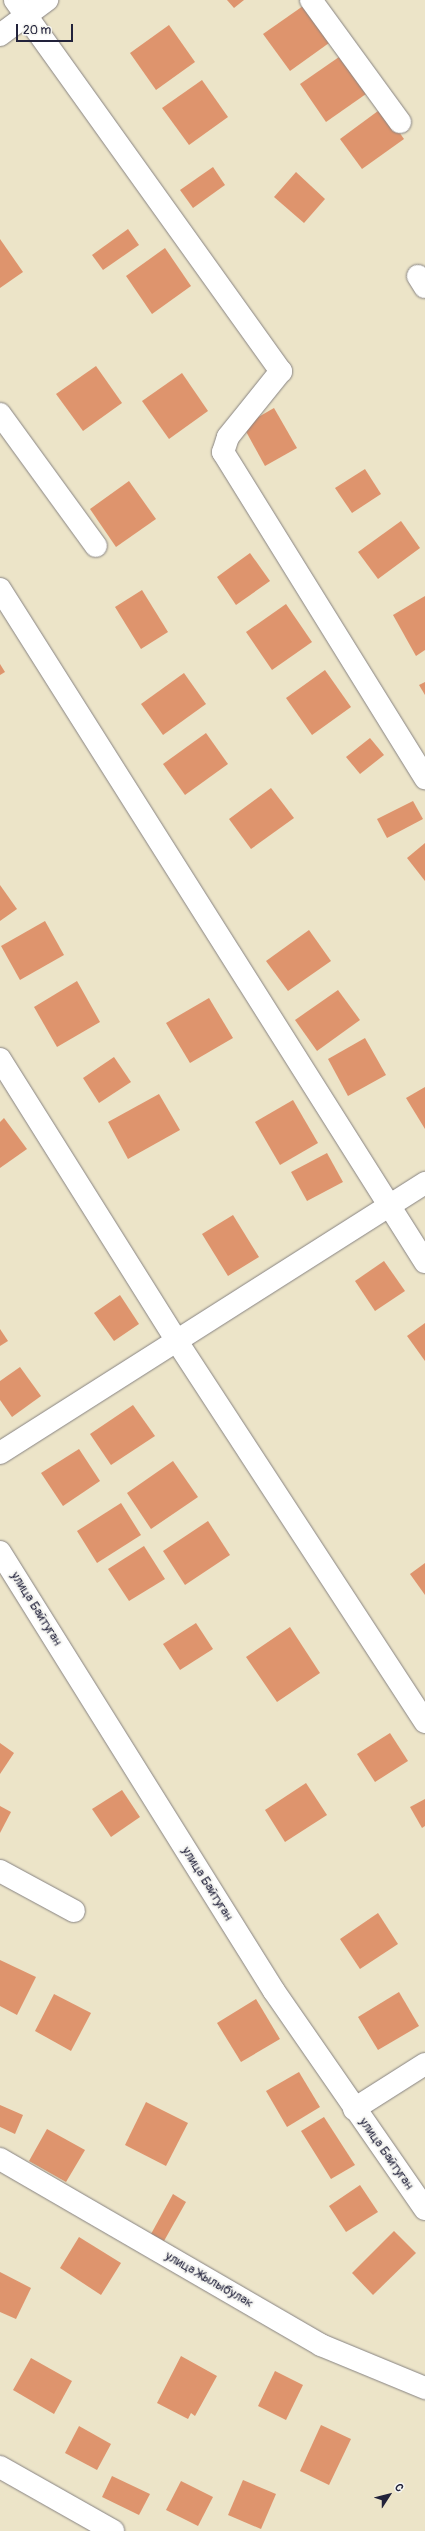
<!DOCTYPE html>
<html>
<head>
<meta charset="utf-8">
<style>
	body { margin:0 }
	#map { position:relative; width:425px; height:2531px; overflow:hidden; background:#ece4c8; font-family:Pangolin,sans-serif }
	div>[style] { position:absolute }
	.building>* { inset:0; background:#de946d }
	.roads { filter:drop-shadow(0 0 1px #878382) drop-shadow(0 0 1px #878382) }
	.minor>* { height:22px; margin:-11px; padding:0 11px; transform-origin:11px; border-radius:11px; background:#fff }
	span { translate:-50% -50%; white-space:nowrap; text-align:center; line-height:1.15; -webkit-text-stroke:4px #f6f6f2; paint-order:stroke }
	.street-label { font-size:13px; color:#22223b }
	.north { position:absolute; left:369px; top:2475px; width:40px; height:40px; -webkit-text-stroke:3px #f6f6f2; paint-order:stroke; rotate:54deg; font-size:11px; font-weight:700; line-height:16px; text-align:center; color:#22223b }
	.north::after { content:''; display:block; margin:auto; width:14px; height:18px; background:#22223b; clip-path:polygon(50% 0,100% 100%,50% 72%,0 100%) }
	.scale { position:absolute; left:16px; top:24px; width:57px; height:18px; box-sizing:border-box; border:2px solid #22223b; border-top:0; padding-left:5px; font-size:12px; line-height:14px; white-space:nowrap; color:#22223b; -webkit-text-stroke:3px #f6f6f2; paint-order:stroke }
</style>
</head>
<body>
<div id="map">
	<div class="building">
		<i style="clip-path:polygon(227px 0,244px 0,234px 8px)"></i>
		<i style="clip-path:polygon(303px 6px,329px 43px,290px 71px,263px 34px)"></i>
		<i style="clip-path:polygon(169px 25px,195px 62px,156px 90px,130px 53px)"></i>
		<i style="clip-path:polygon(339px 57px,366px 94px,326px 122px,300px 84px)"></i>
		<i style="clip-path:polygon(202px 80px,228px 117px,189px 145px,162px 108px)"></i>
		<i style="clip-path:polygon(382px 108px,404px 139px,362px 169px,340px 139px)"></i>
		<i style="clip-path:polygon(213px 167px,225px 185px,193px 208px,180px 190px)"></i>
		<i style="clip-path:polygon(296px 172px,325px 199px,304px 223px,274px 197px)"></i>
		<i style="clip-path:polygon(128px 229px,139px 245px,103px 270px,92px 255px)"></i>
		<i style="clip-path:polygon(0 239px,23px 272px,0 288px)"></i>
		<i style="clip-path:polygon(165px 248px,191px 286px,152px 314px,126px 276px)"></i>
		<i style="clip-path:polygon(96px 366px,122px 403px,83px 431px,56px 394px)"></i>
		<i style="clip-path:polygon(182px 373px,208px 411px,169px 439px,142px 401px)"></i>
		<i style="clip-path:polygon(274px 408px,297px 448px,265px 466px,243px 426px)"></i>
		<i style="clip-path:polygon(365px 469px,381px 494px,352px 513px,335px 488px)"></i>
		<i style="clip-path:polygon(129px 481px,156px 519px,116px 547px,90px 509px)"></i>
		<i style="clip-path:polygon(401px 521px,420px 548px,378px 579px,358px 552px)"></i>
		<i style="clip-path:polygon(250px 553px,270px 581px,236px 605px,217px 577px)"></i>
		<i style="clip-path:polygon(142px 590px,168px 632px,141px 649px,115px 607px)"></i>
		<i style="clip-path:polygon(425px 596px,425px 650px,416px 656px,393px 615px)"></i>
		<i style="clip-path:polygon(286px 604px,312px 642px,272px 670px,246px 632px)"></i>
		<i style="clip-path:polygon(0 664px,5px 672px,0 675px)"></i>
		<i style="clip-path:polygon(325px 670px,351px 707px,312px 735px,286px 698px)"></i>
		<i style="clip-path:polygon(184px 673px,206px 704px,163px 735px,141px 704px)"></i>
		<i style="clip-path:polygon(425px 682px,425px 695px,419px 685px)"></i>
		<i style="clip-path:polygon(206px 733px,228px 764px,185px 795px,163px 764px)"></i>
		<i style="clip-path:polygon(370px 738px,384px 755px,360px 774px,346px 757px)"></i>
		<i style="clip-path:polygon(271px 788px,294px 818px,251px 849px,229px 819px)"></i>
		<i style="clip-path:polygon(413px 801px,423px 819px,387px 838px,377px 819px)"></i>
		<i style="clip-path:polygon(425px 843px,425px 881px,407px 858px)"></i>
		<i style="clip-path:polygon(0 885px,17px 909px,0 921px)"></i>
		<i style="clip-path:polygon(45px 921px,64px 955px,20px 980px,1px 946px)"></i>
		<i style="clip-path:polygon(309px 930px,331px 961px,288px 991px,266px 961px)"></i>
		<i style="clip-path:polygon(77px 981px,100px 1022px,57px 1047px,34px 1007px)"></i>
		<i style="clip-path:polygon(338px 990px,360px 1020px,317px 1051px,295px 1020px)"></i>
		<i style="clip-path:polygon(209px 998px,233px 1038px,190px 1063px,166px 1023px)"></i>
		<i style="clip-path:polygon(365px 1038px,386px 1075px,348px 1096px,328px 1059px)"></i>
		<i style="clip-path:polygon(114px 1057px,131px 1082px,99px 1103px,83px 1078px)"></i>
		<i style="clip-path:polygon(425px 1087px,425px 1129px,406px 1098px)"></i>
		<i style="clip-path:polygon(159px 1094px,180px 1130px,128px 1159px,108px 1122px)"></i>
		<i style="clip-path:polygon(293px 1100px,318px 1143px,280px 1165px,255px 1122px)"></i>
		<i style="clip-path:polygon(4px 1118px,27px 1149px,0 1168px,0 1122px)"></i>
		<i style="clip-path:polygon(327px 1153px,343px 1182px,307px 1201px,291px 1172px)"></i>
		<i style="clip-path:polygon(233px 1215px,259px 1257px,228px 1276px,202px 1234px)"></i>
		<i style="clip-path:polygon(384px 1261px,405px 1291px,375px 1311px,355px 1281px)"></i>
		<i style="clip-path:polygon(120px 1295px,139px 1324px,114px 1341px,94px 1313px)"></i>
		<i style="clip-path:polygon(425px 1323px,425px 1361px,407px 1336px)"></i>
		<i style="clip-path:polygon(0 1329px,8px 1341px,0 1346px)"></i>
		<i style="clip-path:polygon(20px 1367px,41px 1396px,12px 1417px,0 1400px,0 1381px)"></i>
		<i style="clip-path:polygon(133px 1405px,155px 1436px,111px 1465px,90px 1434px)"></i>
		<i style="clip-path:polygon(79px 1449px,100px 1481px,63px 1506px,41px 1473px)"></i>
		<i style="clip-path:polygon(173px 1461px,198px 1497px,151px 1529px,127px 1493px)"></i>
		<i style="clip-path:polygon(121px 1503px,141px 1535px,97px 1563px,77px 1531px)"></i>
		<i style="clip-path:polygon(208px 1521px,230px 1555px,185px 1585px,163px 1551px)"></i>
		<i style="clip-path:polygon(144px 1546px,165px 1579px,129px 1601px,108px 1569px)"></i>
		<i style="clip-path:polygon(425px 1563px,425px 1595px,410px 1574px)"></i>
		<i style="clip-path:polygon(196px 1623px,213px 1649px,180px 1670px,163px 1644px)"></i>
		<i style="clip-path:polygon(290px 1627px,320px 1673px,277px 1702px,246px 1657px)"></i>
		<i style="clip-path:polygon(390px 1733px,408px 1761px,375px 1782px,357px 1754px)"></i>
		<i style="clip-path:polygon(0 1743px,14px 1753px,0 1774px)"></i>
		<i style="clip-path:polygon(306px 1783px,327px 1815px,285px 1842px,265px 1810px)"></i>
		<i style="clip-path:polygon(122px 1790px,140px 1817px,111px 1837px,92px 1809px)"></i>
		<i style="clip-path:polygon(425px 1799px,425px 1826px,422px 1828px,410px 1807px)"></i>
		<i style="clip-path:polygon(0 1806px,11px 1812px,0 1833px)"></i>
		<i style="clip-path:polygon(378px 1913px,398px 1944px,360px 1969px,340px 1939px)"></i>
		<i style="clip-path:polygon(0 1960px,36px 1977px,17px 2015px,0 2006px)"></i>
		<i style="clip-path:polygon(399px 1992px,419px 2026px,378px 2050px,358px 2017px)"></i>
		<i style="clip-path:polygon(54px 1994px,91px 2013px,71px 2051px,35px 2031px)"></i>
		<i style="clip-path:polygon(256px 1999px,280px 2039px,241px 2062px,217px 2023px)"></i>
		<i style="clip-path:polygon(299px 2072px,320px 2107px,287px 2127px,266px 2091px)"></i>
		<i style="clip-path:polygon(146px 2102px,188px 2123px,166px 2166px,125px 2145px)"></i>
		<i style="clip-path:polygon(0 2105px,23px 2115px,15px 2134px,0 2127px)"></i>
		<i style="clip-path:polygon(324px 2117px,355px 2165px,331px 2179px,301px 2131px)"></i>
		<i style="clip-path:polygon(47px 2129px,85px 2150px,66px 2182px,29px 2161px)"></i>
		<i style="clip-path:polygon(360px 2185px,378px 2212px,346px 2232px,329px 2206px)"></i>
		<i style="clip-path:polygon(173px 2194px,186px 2202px,164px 2241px,151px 2234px)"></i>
		<i style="clip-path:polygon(394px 2231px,416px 2253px,373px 2295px,352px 2273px)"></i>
		<i style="clip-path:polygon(79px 2237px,121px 2263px,101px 2295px,60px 2268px)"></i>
		<i style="clip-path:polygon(0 2272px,31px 2288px,16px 2319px,0 2312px)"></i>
		<i style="clip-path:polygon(181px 2356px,217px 2376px,195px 2416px,191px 2413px,188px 2419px,157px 2403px)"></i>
		<i style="clip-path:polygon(31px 2358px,72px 2381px,54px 2414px,13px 2390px)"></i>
		<i style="clip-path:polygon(275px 2371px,303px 2385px,286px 2420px,258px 2406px)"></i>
		<i style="clip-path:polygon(321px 2425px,351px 2439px,329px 2485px,300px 2471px)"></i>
		<i style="clip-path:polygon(79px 2426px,111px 2444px,97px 2470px,65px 2453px)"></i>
		<i style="clip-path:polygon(112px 2476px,150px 2494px,139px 2515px,102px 2497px)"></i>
		<i style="clip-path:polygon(243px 2480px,276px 2494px,261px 2529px,228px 2515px)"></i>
		<i style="clip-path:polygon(181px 2481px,213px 2497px,198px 2526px,166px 2510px)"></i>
	</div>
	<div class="roads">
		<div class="minor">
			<i style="left:15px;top:0;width:457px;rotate:54.4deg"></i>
			<i style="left:281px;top:371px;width:85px;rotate:128.8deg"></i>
			<i style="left:228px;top:437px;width:16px;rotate:108deg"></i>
			<i style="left:223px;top:452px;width:384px;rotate:58.2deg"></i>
			<i style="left:311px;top:0;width:151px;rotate:53.9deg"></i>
			<i style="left:0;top:35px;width:59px;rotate:-36.7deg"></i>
			<i style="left:418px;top:276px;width:13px;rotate:58deg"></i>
			<i style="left:0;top:414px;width:163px;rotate:54deg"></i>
			<i style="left:0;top:589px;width:796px;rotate:57.73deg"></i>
			<i style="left:0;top:1059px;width:332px;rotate:57.9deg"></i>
			<i style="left:176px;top:1340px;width:456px;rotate:56.9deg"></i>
			<i style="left:0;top:1453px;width:504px;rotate:-32.43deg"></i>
			<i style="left:0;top:1552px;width:517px;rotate:58.03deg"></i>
			<i style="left:274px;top:1991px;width:265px;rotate:55.3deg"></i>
			<i style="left:0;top:1871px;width:84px;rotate:28.4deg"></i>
			<i style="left:354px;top:2109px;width:84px;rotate:-32.4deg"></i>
			<i style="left:0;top:2159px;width:371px;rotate:30.1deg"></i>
			<i style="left:321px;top:2345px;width:113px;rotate:22.5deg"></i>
			<i style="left:0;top:2467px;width:130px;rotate:29.5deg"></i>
		</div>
	</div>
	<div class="street-label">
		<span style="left:36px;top:1609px;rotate:58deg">улица Байтуган</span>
		<span style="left:207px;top:1884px;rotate:58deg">улица Байтуган</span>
		<span style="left:386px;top:2154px;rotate:55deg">улица Байтуган</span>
		<span style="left:209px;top:2280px;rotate:30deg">улица Жылыбулак</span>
	</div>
	<div class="north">С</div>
	<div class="scale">20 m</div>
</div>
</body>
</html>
